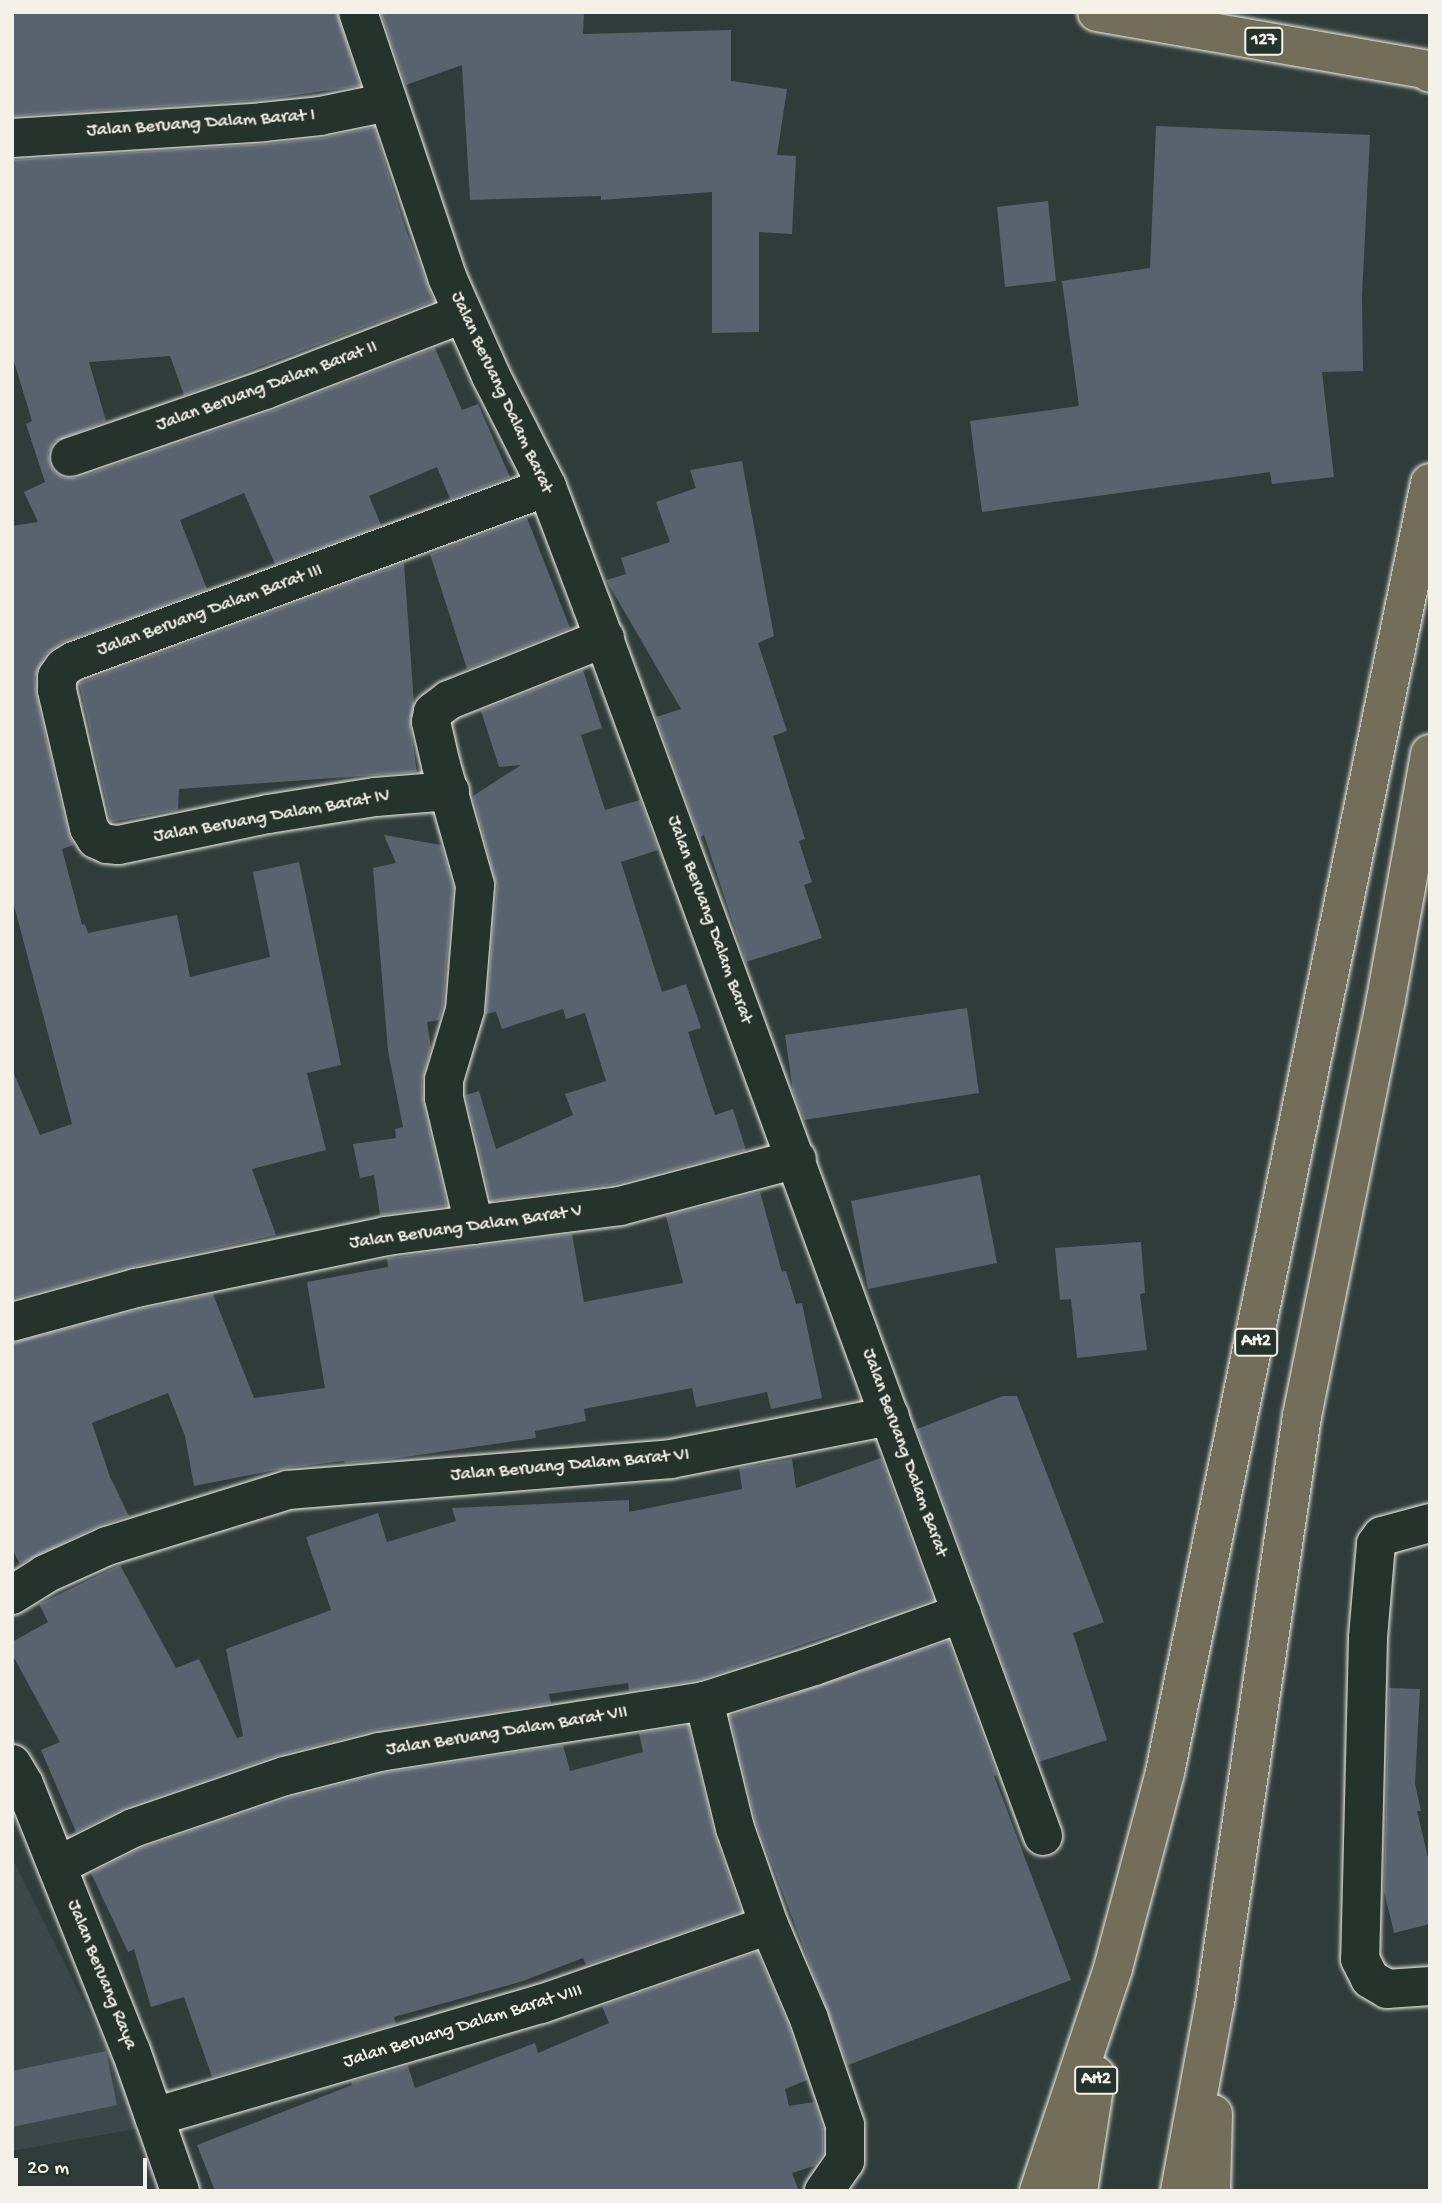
<!DOCTYPE html>
<html>
<head>
<meta charset="utf-8">
<style>
	body { margin:0 }
	#map { position:relative; width:1442px; height:2203px; overflow:hidden; background:#303c3a; font-family:"Gochi Hand",sans-serif }
	div>[style] { position:absolute }
	.built>* { inset:0; background:#3c474a }
	.building>* { inset:0; background:#59626f }
	.roads { filter:drop-shadow(0 0 2px #f4f1e8) drop-shadow(0 0 2px #f4f1e8) }
	.minor>* { height:38px; margin:-19px; padding:0 19px; transform-origin:19px; border-radius:19px; background:#26332d }
	.major>* { height:38px; margin:-19px; padding:0 19px; transform-origin:19px; border-radius:19px; background:#726e59 }
	.highway>* { height:38px; margin:-19px; padding:0 19px; transform-origin:19px; border-radius:19px; background:#726e59 }
	span { translate:-50% -50%; white-space:nowrap; text-align:center; line-height:1.15; -webkit-text-stroke:7px #26332d; paint-order:stroke }
	.shield-label span { padding:2px 5px; background:#26332d; border:2px solid; border-radius:5px; -webkit-text-stroke-width:0 }
	.shield-label { font-size:18px; color:#f4f1e8; font-weight:700 }
	.street-label { font-size:19px; color:#f4f1e8 }
	.frame { position:absolute; inset:0; border:14px solid #f4f1e8; pointer-events:none }
	.scale { position:absolute; left:14px; top:2158px; width:133px; height:32px; box-sizing:border-box; border:4px solid #f4f1e8; border-top:0; padding-left:9px; font-size:21px; line-height:24px; white-space:nowrap; color:#f4f1e8; -webkit-text-stroke:5px #26332d; paint-order:stroke }
</style>
</head>
<body>
<div id="map">
	<div class="built">
		<i style="clip-path:polygon(12px 1858px,146px 2127px,12px 2151px)"></i>
	</div>
	<div class="building">
		<i style="clip-path:polygon(12px 12px,337px 12px,360px 86px,261px 100px,12px 116px)"></i>
		<i style="clip-path:polygon(381px 12px,584px 12px,583px 34px,731px 30px,731px 81px,787px 89px,777px 155px,796px 156px,792px 234px,759px 232px,759px 332px,712px 333px,712px 192px,601px 200px,601px 196px,470px 200px,462px 65px,406px 85px)"></i>
		<i style="clip-path:polygon(1156px 126px,1370px 135px,1362px 296px,1363px 371px,1322px 372px,1334px 477px,1272px 484px,1270px 472px,982px 512px,970px 421px,1079px 406px,1062px 281px,1150px 268px)"></i>
		<i style="clip-path:polygon(374px 127px,406px 230px,434px 301px,184px 395px,170px 356px,89px 362px,106px 421px,54px 442px,48px 453px,50px 465px,55px 473px,65px 478px,77px 478px,272px 411px,435px 348px,462px 410px,478px 404px,510px 477px,450px 499px,437px 467px,369px 496px,381px 525px,275px 564px,244px 493px,180px 520px,207px 589px,63px 642px,46px 654px,35px 677px,36px 695px,68px 833px,74px 845px,62px 849px,82px 925px,85px 924px,88px 933px,177px 915px,190px 977px,270px 957px,253px 872px,299px 862px,341px 1065px,307px 1073px,326px 1150px,252px 1169px,276px 1235px,130px 1267px,12px 1299px,12px 1069px,40px 1135px,72px 1124px,12px 898px,12px 526px,38px 522px,24px 492px,45px 482px,26px 424px,32px 421px,12px 355px,12px 160px,265px 144px,322px 138px)"></i>
		<i style="clip-path:polygon(1048px 201px,1056px 281px,1005px 287px,997px 207px)"></i>
		<i style="clip-path:polygon(742px 461px,774px 636px,758px 643px,787px 731px,773px 736px,805px 839px,799px 841px,812px 882px,804px 885px,822px 938px,746px 962px,704px 835px,700px 837px,656px 717px,681px 709px,606px 580px,626px 574px,621px 558px,670px 542px,656px 502px,696px 488px,690px 470px)"></i>
		<i style="clip-path:polygon(527px 518px,570px 628px,467px 669px,430px 554px)"></i>
		<i style="clip-path:polygon(404px 563px,414px 704px,410px 726px,417px 772px,179px 789px,178px 810px,111px 822px,79px 683px)"></i>
		<i style="clip-path:polygon(583px 670px,602px 728px,581px 735px,605px 810px,640px 800px,658px 850px,621px 862px,662px 992px,686px 984px,701px 1028px,688px 1032px,715px 1115px,733px 1109px,746px 1150px,616px 1184px,491px 1201px,466px 1095px,479px 1091px,496px 1149px,573px 1115px,565px 1094px,606px 1081px,585px 1013px,566px 1019px,563px 1009px,502px 1029px,496px 1012px,486px 1014px,497px 886px,473px 796px,521px 765px,499px 767px,481px 711px)"></i>
		<i style="clip-path:polygon(384px 835px,441px 845px,453px 887px,443px 1006px,439px 1020px,427px 1022px,431px 1048px,422px 1080px,423px 1103px,447px 1206px,380px 1215px,374px 1175px,360px 1178px,353px 1144px,396px 1138px,395px 1129px,403px 1127px,388px 1051px,373px 868px,396px 863px)"></i>
		<i style="clip-path:polygon(967px 1008px,979px 1093px,804px 1120px,793px 1091px,785px 1035px)"></i>
		<i style="clip-path:polygon(980px 1175px,997px 1263px,868px 1289px,851px 1201px)"></i>
		<i style="clip-path:polygon(760px 1192px,782px 1272px,786px 1271px,796px 1304px,802px 1303px,822px 1398px,771px 1409px,767px 1392px,696px 1407px,692px 1388px,584px 1409px,586px 1421px,535px 1431px,536px 1438px,384px 1460px,345px 1463px,344px 1461px,286px 1468px,194px 1486px,185px 1436px,168px 1393px,92px 1423px,110px 1477px,129px 1516px,98px 1526px,20px 1564px,12px 1549px,12px 1343px,141px 1309px,213px 1294px,254px 1398px,325px 1388px,307px 1282px,388px 1267px,387px 1258px,390px 1258px,572px 1234px,584px 1302px,683px 1283px,666px 1216px)"></i>
		<i style="clip-path:polygon(1141px 1242px,1145px 1293px,1140px 1294px,1147px 1350px,1077px 1358px,1071px 1299px,1060px 1300px,1055px 1248px)"></i>
		<i style="clip-path:polygon(1003px 1396px,1017px 1396px,1104px 1622px,1073px 1633px,1107px 1740px,1039px 1762px,917px 1429px)"></i>
		<i style="clip-path:polygon(881px 1458px,933px 1600px,699px 1680px,629px 1691px,628px 1683px,549px 1694px,551px 1703px,376px 1730px,279px 1755px,126px 1807px,76px 1832px,41px 1750px,60px 1742px,12px 1654px,12px 1642px,48px 1622px,39px 1604px,120px 1565px,176px 1668px,199px 1659px,237px 1738px,243px 1736px,226px 1649px,331px 1610px,306px 1537px,378px 1513px,387px 1542px,456px 1521px,452px 1508px,629px 1500px,629px 1512px,742px 1489px,739px 1468px,792px 1459px,796px 1488px)"></i>
		<i style="clip-path:polygon(948px 1641px,997px 1775px,994px 1776px,1071px 1980px,848px 2065px,756px 1822px,730px 1716px)"></i>
		<i style="clip-path:polygon(1389px 1688px,1420px 1689px,1415px 1784px,1421px 1811px,1417px 1811px,1430px 1866px,1430px 1924px,1394px 1933px,1384px 1891px)"></i>
		<i style="clip-path:polygon(688px 1726px,714px 1833px,741px 1912px,586px 1965px,583px 1958px,523px 1981px,394px 2017px,396px 2024px,212px 2077px,184px 1997px,151px 2007px,134px 1949px,128px 1952px,91px 1873px,141px 1848px,291px 1797px,383px 1773px,563px 1745px,570px 1771px,643px 1752px,639px 1733px)"></i>
		<i style="clip-path:polygon(757px 1952px,789px 2027px,807px 2080px,785px 2089px,789px 2106px,814px 2102px,823px 2129px,823px 2154px,814px 2166px,792px 2173px,799px 2191px,215px 2191px,197px 2145px,352px 2085px,351px 2082px,408px 2066px,415px 2088px,535px 2043px,538px 2053px,609px 2023px,602px 2006px)"></i>
		<i style="clip-path:polygon(106px 2051px,117px 2105px,12px 2127px,12px 2071px)"></i>
	</div>
	<div class="roads">
		<div class="minor">
			<i style="left:358px;top:12px;width:280px;rotate:71.4deg"></i>
			<i style="left:447px;top:277px;width:108px;rotate:66deg"></i>
			<i style="left:491px;top:376px;width:124px;rotate:63.2deg"></i>
			<i style="left:547px;top:487px;width:127px;rotate:69.3deg"></i>
			<i style="left:592px;top:606px;width:1310px;rotate:69.86deg"></i>
			<i style="left:12px;top:138px;width:252px;rotate:-3.6deg"></i>
			<i style="left:263px;top:122px;width:57px;rotate:-6deg"></i>
			<i style="left:320px;top:116px;width:69px;rotate:-11.6deg"></i>
			<i style="left:70px;top:457px;width:206px;rotate:-19deg"></i>
			<i style="left:265px;top:390px;width:211px;rotate:-21.1deg"></i>
			<i style="left:450px;top:791px;width:75px;rotate:175.4deg"></i>
			<i style="left:375px;top:797px;width:108px;rotate:171deg"></i>
			<i style="left:268px;top:814px;width:153px;rotate:168.3deg"></i>
			<i style="left:118px;top:845px;width:11px;rotate:-175deg"></i>
			<i style="left:107px;top:844px;width:12px;rotate:-156deg"></i>
			<i style="left:96px;top:839px;width:13px;rotate:-122deg"></i>
			<i style="left:89px;top:828px;width:142px;rotate:-103.1deg"></i>
			<i style="left:57px;top:690px;width:13px;rotate:-90deg"></i>
			<i style="left:57px;top:677px;width:12px;rotate:-55deg"></i>
			<i style="left:64px;top:667px;width:12px;rotate:-31deg"></i>
			<i style="left:74px;top:661px;width:504px;rotate:-20.2deg"></i>
			<i style="left:474px;top:1225px;width:130px;rotate:-103.3deg"></i>
			<i style="left:444px;top:1098px;width:18px;rotate:-90deg"></i>
			<i style="left:444px;top:1080px;width:73px;rotate:-73.3deg"></i>
			<i style="left:465px;top:1010px;width:125px;rotate:-85.4deg"></i>
			<i style="left:475px;top:885px;width:125px;rotate:-105.8deg"></i>
			<i style="left:441px;top:765px;width:44px;rotate:-103.1deg"></i>
			<i style="left:431px;top:722px;width:10px;rotate:-79deg"></i>
			<i style="left:433px;top:712px;width:20px;rotate:-37deg"></i>
			<i style="left:449px;top:700px;width:168px;rotate:-21.7deg"></i>
			<i style="left:12px;top:1322px;width:129px;rotate:-15.3deg"></i>
			<i style="left:136px;top:1288px;width:255px;rotate:-11.7deg"></i>
			<i style="left:386px;top:1236px;width:236px;rotate:-7.3deg"></i>
			<i style="left:620px;top:1206px;width:183px;rotate:-14.9deg"></i>
			<i style="left:1430px;top:1523px;width:50px;rotate:164.8deg"></i>
			<i style="left:1382px;top:1536px;width:10px;rotate:127deg"></i>
			<i style="left:1376px;top:1544px;width:94px;rotate:94.9deg"></i>
			<i style="left:1368px;top:1638px;width:321px;rotate:91.4deg"></i>
			<i style="left:1360px;top:1959px;width:22px;rotate:63deg"></i>
			<i style="left:1370px;top:1979px;width:20px;rotate:30deg"></i>
			<i style="left:1387px;top:1989px;width:43px;rotate:-4deg"></i>
			<i style="left:12px;top:1595px;width:39px;rotate:-32deg"></i>
			<i style="left:45px;top:1574px;width:68px;rotate:-24.3deg"></i>
			<i style="left:107px;top:1546px;width:189px;rotate:-17.2deg"></i>
			<i style="left:288px;top:1490px;width:384px;rotate:-4.6deg"></i>
			<i style="left:671px;top:1459px;width:223px;rotate:-11.1deg"></i>
			<i style="left:704px;top:1701px;width:131px;rotate:76.3deg"></i>
			<i style="left:735px;top:1828px;width:103px;rotate:70.7deg"></i>
			<i style="left:769px;top:1925px;width:102px;rotate:66.9deg"></i>
			<i style="left:809px;top:2019px;width:112px;rotate:71.2deg"></i>
			<i style="left:845px;top:2125px;width:36px;rotate:90deg"></i>
			<i style="left:845px;top:2161px;width:37px;rotate:125deg"></i>
			<i style="left:12px;top:1764px;width:23px;rotate:59deg"></i>
			<i style="left:24px;top:1784px;width:288px;rotate:68.2deg"></i>
			<i style="left:131px;top:2051px;width:148px;rotate:70.7deg"></i>
			<i style="left:57px;top:1866px;width:85px;rotate:-26.6deg"></i>
			<i style="left:133px;top:1828px;width:161px;rotate:-18.9deg"></i>
			<i style="left:285px;top:1776px;width:97px;rotate:-14.3deg"></i>
			<i style="left:379px;top:1752px;width:329px;rotate:-8.9deg"></i>
			<i style="left:704px;top:1701px;width:115px;rotate:-17.7deg"></i>
			<i style="left:814px;top:1666px;width:157px;rotate:-19.7deg"></i>
			<i style="left:154px;top:2117px;width:403px;rotate:-16.3deg"></i>
			<i style="left:541px;top:2004px;width:241px;rotate:-19.1deg"></i>
		</div>
		<div class="major">
			<i style="left:1097px;top:12px;width:338px;rotate:9.9deg"></i>
		</div>
		<div class="highway">
			<i style="left:1429px;top:70px;width:3px;rotate:72deg"></i>
			<i style="left:1039px;top:2191px;width:235px;rotate:-71.6deg"></i>
			<i style="left:1113px;top:1968px;width:203px;rotate:-75.1deg"></i>
			<i style="left:1165px;top:1772px;width:1316px;rotate:-78.38deg"></i>
			<i style="left:1078px;top:2191px;width:117px;rotate:-81.2deg"></i>
			<i style="left:1180px;top:2191px;width:191px;rotate:-79.5deg"></i>
			<i style="left:1215px;top:2003px;width:593px;rotate:-81.57deg"></i>
			<i style="left:1302px;top:1416px;width:425px;rotate:-78.6deg"></i>
			<i style="left:1386px;top:999px;width:249px;rotate:-79.8deg"></i>
			<i style="left:1211px;top:2191px;width:77px;rotate:-88.5deg"></i>
		</div>
	</div>
	<div class="shield-label">
		<span style="left:1264px;top:41px">127</span>
		<span style="left:1256px;top:1342px">AH2</span>
		<span style="left:1096px;top:2080px">AH2</span>
	</div>
	<div class="street-label">
		<span style="left:201px;top:124px;rotate:-4deg">Jalan Beruang Dalam Barat I</span>
		<span style="left:267px;top:387px;rotate:-20deg">Jalan Beruang Dalam Barat II</span>
		<span style="left:501px;top:393px;rotate:65deg">Jalan Beruang Dalam Barat</span>
		<span style="left:210px;top:611px;rotate:-20deg">Jalan Beruang Dalam Barat III</span>
		<span style="left:272px;top:817px;rotate:-10deg">Jalan Beruang Dalam Barat IV</span>
		<span style="left:709px;top:920px;rotate:70deg">Jalan Beruang Dalam Barat</span>
		<span style="left:466px;top:1228px;rotate:-8deg">Jalan Beruang Dalam Barat V</span>
		<span style="left:904px;top:1453px;rotate:70deg">Jalan Beruang Dalam Barat</span>
		<span style="left:570px;top:1466px;rotate:-5deg">Jalan Beruang Dalam Barat VI</span>
		<span style="left:507px;top:1732px;rotate:-9deg">Jalan Beruang Dalam Barat VII</span>
		<span style="left:101px;top:1975px;rotate:68deg">Jalan Beruang Raya</span>
		<span style="left:463px;top:2027px;rotate:-17deg">Jalan Beruang Dalam Barat VIII</span>
	</div>
	<div class="frame"></div>
	<div class="scale">20 m</div>
</div>
</body>
</html>
